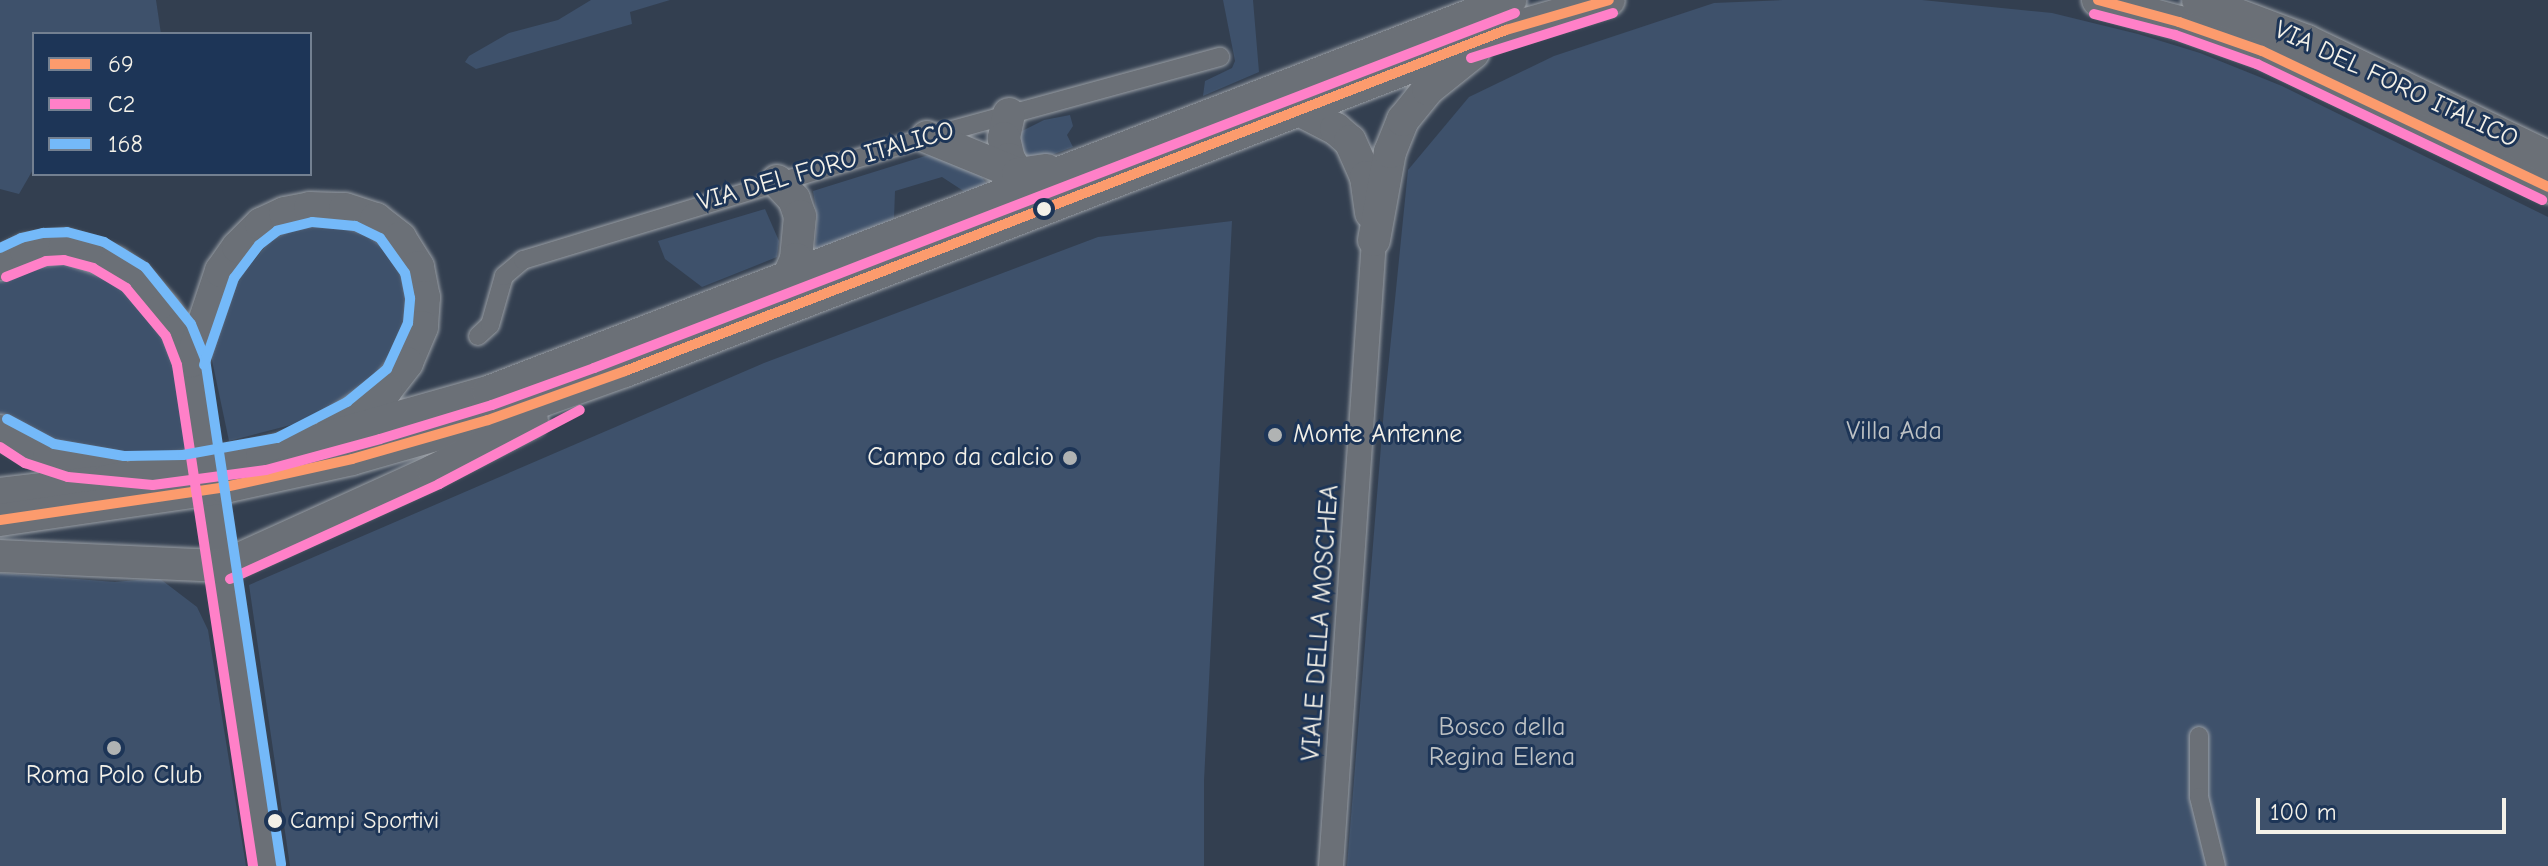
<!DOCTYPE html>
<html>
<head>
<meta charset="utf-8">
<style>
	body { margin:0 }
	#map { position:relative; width:2548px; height:866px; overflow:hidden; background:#333f50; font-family:"Comic Neue",sans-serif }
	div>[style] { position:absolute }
	.green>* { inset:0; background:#3e516b }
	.roads { filter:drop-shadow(0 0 2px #9ba0a6) drop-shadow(0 0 2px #9ba0a6) }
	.street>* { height:18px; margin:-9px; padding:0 9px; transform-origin:9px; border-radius:9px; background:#6b7077 }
	.secondary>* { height:24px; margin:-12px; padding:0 12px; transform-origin:12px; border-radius:12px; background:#6b7077 }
	.primary>* { height:28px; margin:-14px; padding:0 14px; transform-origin:14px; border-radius:14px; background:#6b7077 }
	.highway>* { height:32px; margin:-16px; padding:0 16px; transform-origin:16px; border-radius:16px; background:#6b7077 }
	.bus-1>* { height:10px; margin:-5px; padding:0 5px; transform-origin:5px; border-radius:5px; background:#fc9b6d }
	.bus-2>* { height:10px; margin:-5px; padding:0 5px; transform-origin:5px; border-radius:5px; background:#ff80c8 }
	.bus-3>* { height:10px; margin:-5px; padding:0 5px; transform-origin:5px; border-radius:5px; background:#74b9f9 }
	.dots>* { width:22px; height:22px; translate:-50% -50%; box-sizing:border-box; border:4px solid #1d3557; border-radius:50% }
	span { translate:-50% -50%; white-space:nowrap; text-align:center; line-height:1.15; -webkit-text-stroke:6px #1d3557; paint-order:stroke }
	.bus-label { font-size:24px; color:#f4f1e8 }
	.left { translate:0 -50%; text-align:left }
	.street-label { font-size:26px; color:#f4f1e8 }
	.park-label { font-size:26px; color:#bec2c4 }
	.poi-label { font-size:26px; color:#f4f1e8 }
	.right { translate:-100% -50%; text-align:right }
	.legend { position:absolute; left:32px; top:32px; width:280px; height:144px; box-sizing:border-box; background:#1d3557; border:2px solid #738091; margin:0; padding:10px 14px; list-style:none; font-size:24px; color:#f4f1e8 }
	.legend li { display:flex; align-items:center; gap:16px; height:40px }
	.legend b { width:40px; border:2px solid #738091 }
	.scale { position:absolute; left:2256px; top:798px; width:250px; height:36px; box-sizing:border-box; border:4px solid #f4f1e8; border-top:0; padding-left:10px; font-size:24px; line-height:28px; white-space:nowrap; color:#f4f1e8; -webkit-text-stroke:6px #1d3557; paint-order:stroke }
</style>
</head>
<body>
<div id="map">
	<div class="green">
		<i style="clip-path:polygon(0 0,156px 0,161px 34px,34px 34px,34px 168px,19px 194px,0 189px)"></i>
		<i style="clip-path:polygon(591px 0,670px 0,630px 12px,632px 24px,476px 69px,465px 62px,469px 56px,509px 33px,558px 20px)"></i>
		<i style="clip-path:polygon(1223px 0,1253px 0,1259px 72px,1203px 96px,1205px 81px,1232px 68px,1235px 61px)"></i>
		<i style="clip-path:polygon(1783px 0,1922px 0,2052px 13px,2138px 34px,2200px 53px,2282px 86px,2548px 217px,2548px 866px,1347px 866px,1384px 409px,1408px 170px,1469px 97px,1554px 56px,1714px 3px)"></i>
		<i style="clip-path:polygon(1070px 115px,1073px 126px,1067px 135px,1073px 147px,1038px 160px,1031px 161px,1020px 154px,1020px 132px,1044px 120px)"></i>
		<i style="clip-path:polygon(938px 152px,977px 169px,987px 185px,965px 192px,942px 177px,895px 191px,894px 219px,815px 250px,817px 217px,813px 191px)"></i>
		<i style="clip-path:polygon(765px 209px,779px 241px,777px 257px,702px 287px,665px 259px,658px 241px)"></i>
		<i style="clip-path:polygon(1232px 221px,1204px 781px,1204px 866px,290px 866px,249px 585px,764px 363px,1098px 237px)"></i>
		<i style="clip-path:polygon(320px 222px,361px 231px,379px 243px,398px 265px,408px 292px,404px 340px,378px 384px,333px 414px,229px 441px,209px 346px,233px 286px,270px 241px,298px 226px)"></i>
		<i style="clip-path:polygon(34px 257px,113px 269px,165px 327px,176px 366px,187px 454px,155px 462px,95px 460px,0 419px,0 277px)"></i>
		<i style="clip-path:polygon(0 573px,115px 582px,159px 578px,197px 607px,208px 630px,246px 866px,0 866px)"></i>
	</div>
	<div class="roads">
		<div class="street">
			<i style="left:478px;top:336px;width:16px;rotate:-43deg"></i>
			<i style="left:490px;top:325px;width:51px;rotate:-74.1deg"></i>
			<i style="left:504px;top:276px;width:25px;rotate:-40deg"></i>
			<i style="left:523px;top:260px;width:422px;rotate:-16.9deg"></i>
			<i style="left:927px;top:137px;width:304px;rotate:-15.3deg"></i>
			<i style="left:2199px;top:736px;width:61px;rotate:90deg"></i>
			<i style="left:2199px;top:797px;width:71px;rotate:76.2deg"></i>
		</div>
		<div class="secondary">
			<i style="left:1331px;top:866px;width:627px;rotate:-86.07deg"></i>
		</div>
		<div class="primary">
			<i style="left:191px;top:361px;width:86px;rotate:82deg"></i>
			<i style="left:214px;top:511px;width:359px;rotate:81.5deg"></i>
		</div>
		<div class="highway">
			<i style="left:2098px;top:0;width:84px;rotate:15.2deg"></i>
			<i style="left:2179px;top:22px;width:88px;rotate:19.3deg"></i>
			<i style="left:2262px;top:51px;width:317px;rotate:25.4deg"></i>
			<i style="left:2198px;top:0;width:116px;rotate:20.6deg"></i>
			<i style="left:2307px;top:41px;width:267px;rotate:25.7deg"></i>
			<i style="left:1299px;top:110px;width:42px;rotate:27.2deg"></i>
			<i style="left:1336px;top:129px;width:18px;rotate:41deg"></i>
			<i style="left:1350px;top:141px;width:39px;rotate:66deg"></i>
			<i style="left:1366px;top:177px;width:36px;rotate:82deg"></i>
			<i style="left:1009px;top:114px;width:25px;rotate:102deg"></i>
			<i style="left:1004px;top:138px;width:22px;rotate:77deg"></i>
			<i style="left:1009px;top:159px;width:17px;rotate:59deg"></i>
			<i style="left:927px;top:137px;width:98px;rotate:22.1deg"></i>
			<i style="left:1018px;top:174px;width:29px;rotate:-8deg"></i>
			<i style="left:777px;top:181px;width:25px;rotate:47deg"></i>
			<i style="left:794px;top:199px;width:18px;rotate:71deg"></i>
			<i style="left:800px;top:216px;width:43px;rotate:95.3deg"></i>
			<i style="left:796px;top:259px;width:21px;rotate:113deg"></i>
			<i style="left:1374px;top:240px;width:89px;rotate:-79.7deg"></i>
			<i style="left:1390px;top:152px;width:35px;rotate:-68deg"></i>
			<i style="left:1403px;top:120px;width:40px;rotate:-51deg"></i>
			<i style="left:1428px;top:89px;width:58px;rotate:-38.7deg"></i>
			<i style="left:0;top:264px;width:29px;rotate:-27deg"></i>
			<i style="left:26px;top:251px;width:39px;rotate:-7deg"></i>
			<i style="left:65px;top:246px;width:53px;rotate:18.8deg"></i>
			<i style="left:115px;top:263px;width:24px;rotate:35deg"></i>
			<i style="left:135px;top:277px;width:43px;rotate:47.8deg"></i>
			<i style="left:164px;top:309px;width:24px;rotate:55deg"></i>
			<i style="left:178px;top:329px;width:35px;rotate:68deg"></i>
			<i style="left:191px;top:361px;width:95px;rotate:-71.6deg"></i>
			<i style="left:221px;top:271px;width:29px;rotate:-55deg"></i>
			<i style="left:238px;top:247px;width:33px;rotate:-45deg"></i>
			<i style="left:261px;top:224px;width:26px;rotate:-25deg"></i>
			<i style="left:285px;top:213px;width:25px;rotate:-11deg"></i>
			<i style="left:310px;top:208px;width:35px;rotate:2deg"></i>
			<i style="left:345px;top:209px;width:33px;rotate:18deg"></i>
			<i style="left:376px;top:219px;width:31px;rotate:38deg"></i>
			<i style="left:400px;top:238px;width:34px;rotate:58deg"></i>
			<i style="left:418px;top:267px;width:31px;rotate:79deg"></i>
			<i style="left:424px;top:297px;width:30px;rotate:94deg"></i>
			<i style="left:422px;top:327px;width:39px;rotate:113deg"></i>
			<i style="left:407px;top:363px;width:34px;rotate:128deg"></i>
			<i style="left:386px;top:390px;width:64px;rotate:145.8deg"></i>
			<i style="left:0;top:431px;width:55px;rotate:28deg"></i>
			<i style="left:49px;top:457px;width:65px;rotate:10.6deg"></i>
			<i style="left:0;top:494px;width:108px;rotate:-6.9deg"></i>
			<i style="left:107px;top:481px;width:157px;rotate:-9.2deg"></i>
			<i style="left:262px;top:456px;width:235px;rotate:-15.8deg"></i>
			<i style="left:488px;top:392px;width:1095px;rotate:-20.98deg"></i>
			<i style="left:0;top:520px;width:227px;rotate:-8.3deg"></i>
			<i style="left:225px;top:487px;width:130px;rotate:-12.4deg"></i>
			<i style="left:352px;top:459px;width:141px;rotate:-16deg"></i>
			<i style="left:488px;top:420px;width:145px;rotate:-19.7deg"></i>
			<i style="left:625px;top:371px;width:945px;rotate:-21.16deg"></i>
			<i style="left:1506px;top:30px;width:107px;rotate:-16.2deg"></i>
			<i style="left:0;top:556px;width:224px;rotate:2.6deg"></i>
			<i style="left:224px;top:566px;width:230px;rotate:-24.4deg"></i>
			<i style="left:433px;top:471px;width:111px;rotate:-26.8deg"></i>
		</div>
	</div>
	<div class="bus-1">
		<i style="left:2098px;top:0;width:84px;rotate:15.2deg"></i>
		<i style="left:2179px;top:22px;width:88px;rotate:19.3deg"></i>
		<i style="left:2262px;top:51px;width:317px;rotate:25.4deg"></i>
		<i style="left:0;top:520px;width:227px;rotate:-8.3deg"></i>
		<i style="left:225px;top:487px;width:130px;rotate:-12.4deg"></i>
		<i style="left:352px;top:459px;width:141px;rotate:-16deg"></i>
		<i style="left:488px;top:420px;width:145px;rotate:-19.7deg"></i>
		<i style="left:625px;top:371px;width:945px;rotate:-21.16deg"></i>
		<i style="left:1506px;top:30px;width:107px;rotate:-16.2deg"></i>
	</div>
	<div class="bus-2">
		<i style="left:2094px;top:14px;width:84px;rotate:14.5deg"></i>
		<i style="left:2175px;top:35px;width:87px;rotate:19.5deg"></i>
		<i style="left:2257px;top:64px;width:316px;rotate:25.5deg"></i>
		<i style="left:1471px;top:58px;width:149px;rotate:-17.6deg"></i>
		<i style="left:6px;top:277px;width:43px;rotate:-21.8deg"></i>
		<i style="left:46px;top:261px;width:18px;rotate:-3deg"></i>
		<i style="left:64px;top:260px;width:30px;rotate:15deg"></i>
		<i style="left:93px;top:268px;width:39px;rotate:31deg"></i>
		<i style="left:126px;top:288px;width:62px;rotate:50.2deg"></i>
		<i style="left:166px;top:336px;width:31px;rotate:69deg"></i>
		<i style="left:177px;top:365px;width:507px;rotate:81.37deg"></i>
		<i style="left:0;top:447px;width:30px;rotate:33deg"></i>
		<i style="left:25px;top:463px;width:45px;rotate:18deg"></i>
		<i style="left:68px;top:477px;width:85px;rotate:5.4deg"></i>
		<i style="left:153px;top:485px;width:114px;rotate:-7.6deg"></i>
		<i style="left:266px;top:470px;width:118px;rotate:-15.2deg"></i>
		<i style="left:380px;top:439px;width:117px;rotate:-16.9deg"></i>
		<i style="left:492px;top:405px;width:109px;rotate:-19.9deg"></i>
		<i style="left:594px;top:368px;width:987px;rotate:-21.08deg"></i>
		<i style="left:230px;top:579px;width:230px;rotate:-24.4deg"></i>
		<i style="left:439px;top:484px;width:159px;rotate:-27.7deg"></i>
	</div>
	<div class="bus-3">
		<i style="left:0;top:248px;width:23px;rotate:-25deg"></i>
		<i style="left:21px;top:238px;width:23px;rotate:-13deg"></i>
		<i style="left:43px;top:233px;width:24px;rotate:-2deg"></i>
		<i style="left:67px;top:232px;width:38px;rotate:15deg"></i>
		<i style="left:104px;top:242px;width:48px;rotate:31.4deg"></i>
		<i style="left:145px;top:267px;width:73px;rotate:51.1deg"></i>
		<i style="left:191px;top:324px;width:38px;rotate:68deg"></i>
		<i style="left:205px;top:359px;width:511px;rotate:81.44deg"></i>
		<i style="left:7px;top:419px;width:53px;rotate:28deg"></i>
		<i style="left:54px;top:444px;width:71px;rotate:9.7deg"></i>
		<i style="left:124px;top:456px;width:59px;rotate:-1deg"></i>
		<i style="left:183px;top:455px;width:96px;rotate:-10.3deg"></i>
		<i style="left:277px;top:438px;width:79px;rotate:-27.2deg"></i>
		<i style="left:347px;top:402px;width:52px;rotate:-39.5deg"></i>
		<i style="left:387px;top:369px;width:51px;rotate:-65.5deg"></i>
		<i style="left:408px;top:323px;width:25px;rotate:-85deg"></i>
		<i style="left:410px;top:298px;width:25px;rotate:-101deg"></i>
		<i style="left:405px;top:273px;width:43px;rotate:-125.5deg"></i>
		<i style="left:380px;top:238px;width:28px;rotate:-154deg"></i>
		<i style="left:355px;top:226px;width:43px;rotate:-174.7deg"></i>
		<i style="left:312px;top:222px;width:36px;rotate:166deg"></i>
		<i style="left:277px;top:231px;width:23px;rotate:142deg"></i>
		<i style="left:259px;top:245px;width:41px;rotate:127.1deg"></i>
		<i style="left:234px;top:278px;width:92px;rotate:109deg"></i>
	</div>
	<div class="dots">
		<i style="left:1044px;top:209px;background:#f4f1e8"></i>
		<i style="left:1275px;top:435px;background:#b0b3b3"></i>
		<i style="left:1070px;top:458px;background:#b0b3b3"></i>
		<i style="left:114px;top:748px;background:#b0b3b3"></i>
		<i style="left:275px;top:821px;background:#f4f1e8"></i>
	</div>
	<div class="bus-label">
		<span class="left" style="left:290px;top:821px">Campi Sportivi</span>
	</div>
	<div class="street-label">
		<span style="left:2396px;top:85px;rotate:25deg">VIA DEL FORO ITALICO</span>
		<span style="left:826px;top:167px;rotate:-16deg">VIA DEL FORO ITALICO</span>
		<span style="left:1321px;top:623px;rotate:-86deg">VIALE DELLA MOSCHEA</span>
	</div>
	<div class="park-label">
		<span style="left:1894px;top:432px">Villa Ada</span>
		<span style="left:1502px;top:743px">Bosco della<br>Regina Elena</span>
	</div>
	<div class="poi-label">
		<span class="left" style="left:1293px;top:435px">Monte Antenne</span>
		<span class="right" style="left:1054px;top:458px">Campo da calcio</span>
		<span style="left:114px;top:776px">Roma Polo Club</span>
	</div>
	<ul class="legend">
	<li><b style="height:10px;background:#fc9b6d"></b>69</li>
	<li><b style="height:10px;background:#ff80c8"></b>C2</li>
	<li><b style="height:10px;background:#74b9f9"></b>168</li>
	</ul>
	<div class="scale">100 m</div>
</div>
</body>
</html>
